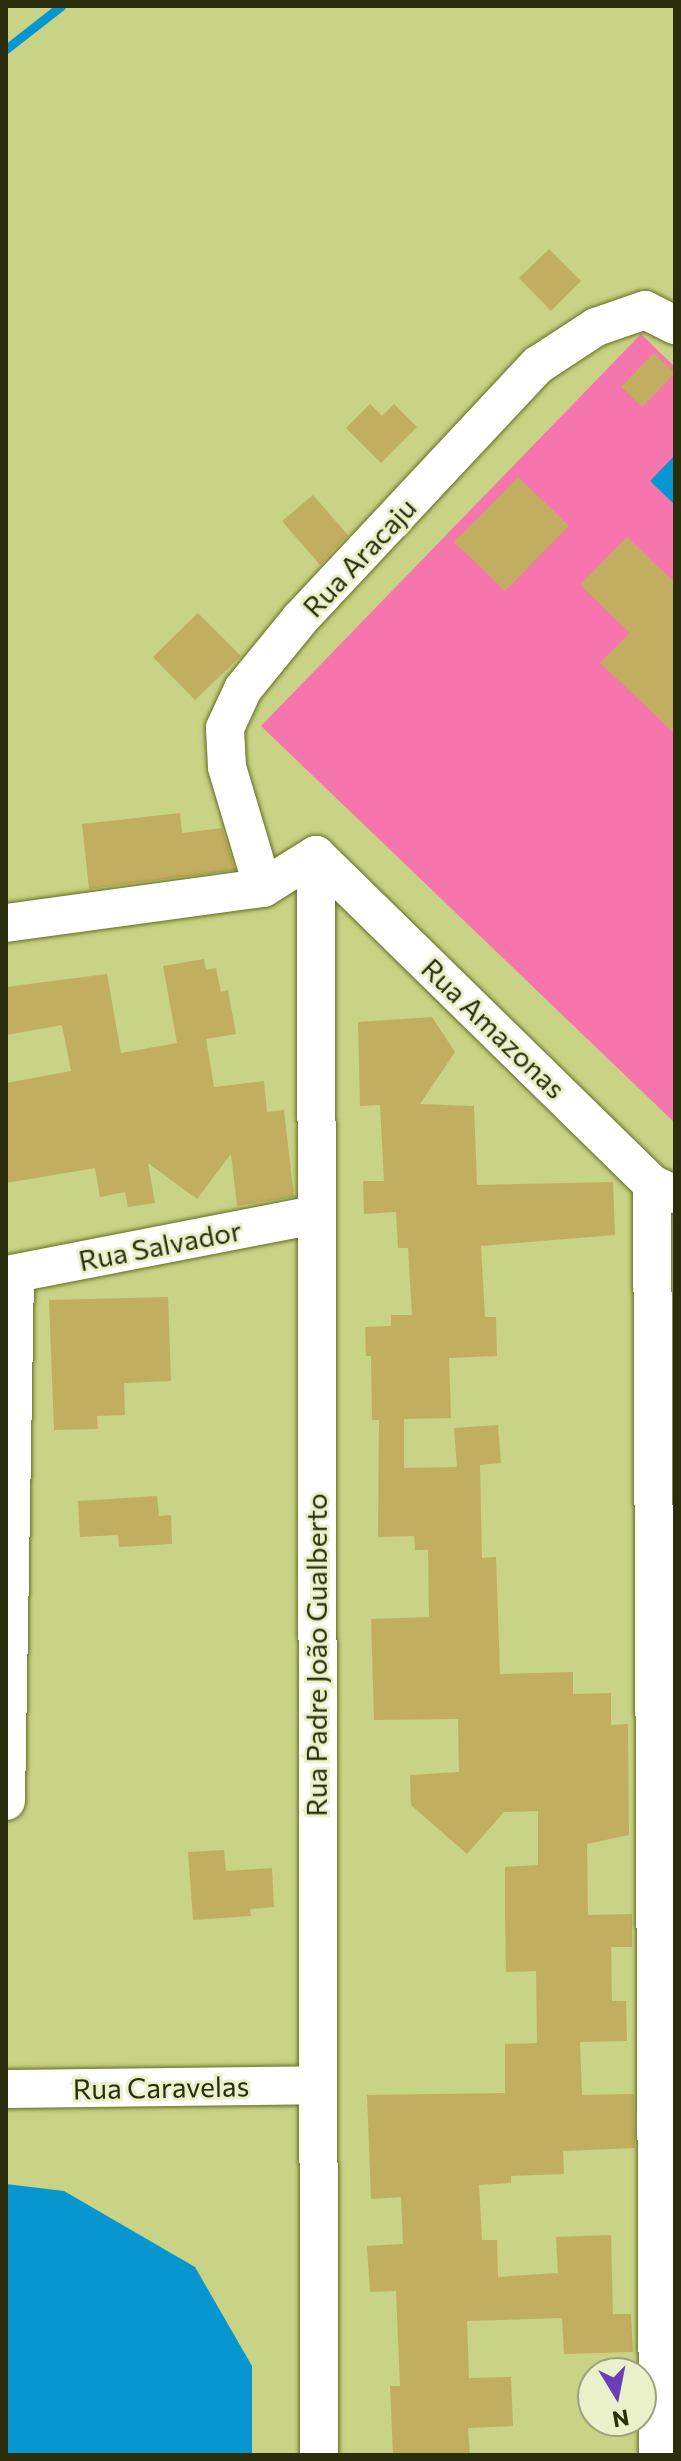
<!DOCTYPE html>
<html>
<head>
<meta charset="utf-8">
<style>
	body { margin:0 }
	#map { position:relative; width:681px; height:2461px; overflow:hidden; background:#c8d385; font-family:Commissioner,sans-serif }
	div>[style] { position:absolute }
	.green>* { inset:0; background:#f675ac }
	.water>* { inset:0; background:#0896d1 }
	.stream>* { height:9px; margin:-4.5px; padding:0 4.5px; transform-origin:4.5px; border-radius:4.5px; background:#0896d1 }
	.building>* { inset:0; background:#c2ae60 }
	.roads { filter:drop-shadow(0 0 2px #656d1e) drop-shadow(0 0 2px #656d1e) }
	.minor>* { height:38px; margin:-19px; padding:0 19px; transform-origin:19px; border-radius:19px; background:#fff }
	span { translate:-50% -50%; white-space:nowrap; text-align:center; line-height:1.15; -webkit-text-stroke:6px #eaf0ca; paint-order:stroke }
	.street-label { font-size:28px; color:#2a2e0d }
	.frame { position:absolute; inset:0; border:8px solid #2a2e0d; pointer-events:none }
	.north { position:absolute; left:577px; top:2357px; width:80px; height:80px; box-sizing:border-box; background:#eaf0ca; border:2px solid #9da27e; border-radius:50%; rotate:170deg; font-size:22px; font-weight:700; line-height:32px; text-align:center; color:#2a2e0d }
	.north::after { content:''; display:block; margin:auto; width:28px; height:36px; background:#693eb6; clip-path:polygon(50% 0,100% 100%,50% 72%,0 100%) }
</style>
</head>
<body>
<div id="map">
	<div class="green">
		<i style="clip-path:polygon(641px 334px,675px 367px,675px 1123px,261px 726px)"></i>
	</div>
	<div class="water">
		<i style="clip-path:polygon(675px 455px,675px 505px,650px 481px)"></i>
		<i style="clip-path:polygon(6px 2184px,64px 2191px,195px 2267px,252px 2366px,252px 2455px,6px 2455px)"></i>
	</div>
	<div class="stream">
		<i style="left:6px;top:49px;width:70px;rotate:-38deg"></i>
	</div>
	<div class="building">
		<i style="clip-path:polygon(549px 249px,581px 281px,551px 311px,519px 278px)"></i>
		<i style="clip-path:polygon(654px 353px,675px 373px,642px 407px,621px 387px)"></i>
		<i style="clip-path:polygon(370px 404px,382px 416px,394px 404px,417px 427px,381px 463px,346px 428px)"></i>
		<i style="clip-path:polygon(518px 477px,569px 526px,505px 591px,454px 542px)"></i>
		<i style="clip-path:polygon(313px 495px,348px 535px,320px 565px,282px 521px)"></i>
		<i style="clip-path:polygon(627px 537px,675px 583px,675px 734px,600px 663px,630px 633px,580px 585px)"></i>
		<i style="clip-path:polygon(198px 613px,241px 656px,195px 700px,153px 657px)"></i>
		<i style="clip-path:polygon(180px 813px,182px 833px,222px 828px,235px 870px,89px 889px,82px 824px)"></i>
		<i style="clip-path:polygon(204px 959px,206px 970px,216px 968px,221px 992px,228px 990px,236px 1034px,206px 1039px,214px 1087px,264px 1081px,267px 1112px,284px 1110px,294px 1197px,237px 1206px,231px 1154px,197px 1199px,148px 1163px,155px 1203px,128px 1207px,125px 1192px,100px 1197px,95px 1168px,6px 1183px,6px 1083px,71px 1071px,62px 1025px,6px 1035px,6px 987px,107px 974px,121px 1053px,177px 1043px,163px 966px)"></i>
		<i style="clip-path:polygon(432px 1017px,455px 1052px,420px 1104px,474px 1106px,477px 1185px,613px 1182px,615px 1235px,481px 1246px,485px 1317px,496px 1317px,497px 1356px,449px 1358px,451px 1418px,404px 1419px,404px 1468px,457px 1467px,454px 1428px,498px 1425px,501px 1463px,480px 1465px,482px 1558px,496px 1557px,500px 1674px,573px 1672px,573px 1694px,611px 1693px,611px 1725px,628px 1724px,629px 1835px,587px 1844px,588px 1915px,632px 1914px,632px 1947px,611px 1947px,612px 2001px,626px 2001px,627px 2041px,580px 2042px,582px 2095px,634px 2094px,635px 2148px,563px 2151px,564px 2174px,511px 2176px,511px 2183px,479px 2185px,482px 2240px,497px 2240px,498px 2277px,558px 2273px,556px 2237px,611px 2235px,613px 2314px,631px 2314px,633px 2352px,564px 2354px,562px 2318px,467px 2321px,469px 2378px,511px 2377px,513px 2426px,468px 2428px,470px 2455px,393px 2455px,390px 2386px,400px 2386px,396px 2291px,370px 2292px,367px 2246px,403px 2244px,401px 2197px,371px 2199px,367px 2095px,505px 2093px,505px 2044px,537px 2043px,536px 1971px,506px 1972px,505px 1916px,505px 1867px,538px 1865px,538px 1811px,504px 1812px,467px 1854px,411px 1805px,410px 1775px,459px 1772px,458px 1719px,374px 1720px,371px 1619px,429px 1617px,428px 1550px,415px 1550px,414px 1536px,378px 1537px,379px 1420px,372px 1420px,371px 1356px,366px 1356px,365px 1327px,391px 1326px,391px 1315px,412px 1315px,408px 1248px,398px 1248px,396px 1212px,364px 1214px,363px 1181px,384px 1181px,380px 1105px,360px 1106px,358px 1022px)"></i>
		<i style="clip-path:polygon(168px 1297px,171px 1381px,124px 1383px,125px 1415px,97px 1416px,98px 1429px,54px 1430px,49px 1300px)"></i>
		<i style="clip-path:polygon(157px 1496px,159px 1516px,171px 1515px,172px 1544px,119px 1547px,118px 1535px,80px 1537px,78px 1501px)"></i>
		<i style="clip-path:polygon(224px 1850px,226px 1871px,272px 1868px,274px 1907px,250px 1909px,251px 1916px,193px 1920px,188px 1852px)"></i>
	</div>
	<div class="roads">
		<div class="minor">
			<i style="left:316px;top:855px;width:1600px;rotate:89.89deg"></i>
			<i style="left:316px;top:855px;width:470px;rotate:44.4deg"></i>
			<i style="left:652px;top:1184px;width:23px;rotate:25deg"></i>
			<i style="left:263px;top:888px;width:126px;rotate:-106.6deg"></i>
			<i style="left:227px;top:767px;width:39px;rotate:-93deg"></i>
			<i style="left:225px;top:728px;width:43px;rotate:-65.2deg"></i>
			<i style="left:243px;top:689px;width:90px;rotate:-50.8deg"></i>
			<i style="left:300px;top:619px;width:348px;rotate:-46.9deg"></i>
			<i style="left:538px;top:365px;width:69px;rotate:-33.2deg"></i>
			<i style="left:596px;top:327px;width:52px;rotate:-19.1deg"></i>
			<i style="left:645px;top:310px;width:34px;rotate:27deg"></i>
			<i style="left:6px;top:923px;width:259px;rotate:-7.8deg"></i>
			<i style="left:263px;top:888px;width:62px;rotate:-31.9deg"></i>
			<i style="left:652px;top:1184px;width:1271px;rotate:89.73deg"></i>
			<i style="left:6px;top:1275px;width:315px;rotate:-11deg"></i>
			<i style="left:6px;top:1801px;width:527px;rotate:-89.02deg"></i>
			<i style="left:6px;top:2089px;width:311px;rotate:-0.7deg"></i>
		</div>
	</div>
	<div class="street-label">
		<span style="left:359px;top:557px;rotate:-47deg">Rua Aracaju</span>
		<span style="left:494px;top:1028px;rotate:44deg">Rua Amazonas</span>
		<span style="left:160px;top:1245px;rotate:-11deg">Rua Salvador</span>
		<span style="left:316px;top:1655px;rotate:-90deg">Rua Padre João Gualberto</span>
		<span style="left:161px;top:2087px;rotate:-1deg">Rua Caravelas</span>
	</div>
	<div class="frame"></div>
	<div class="north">N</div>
</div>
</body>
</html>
